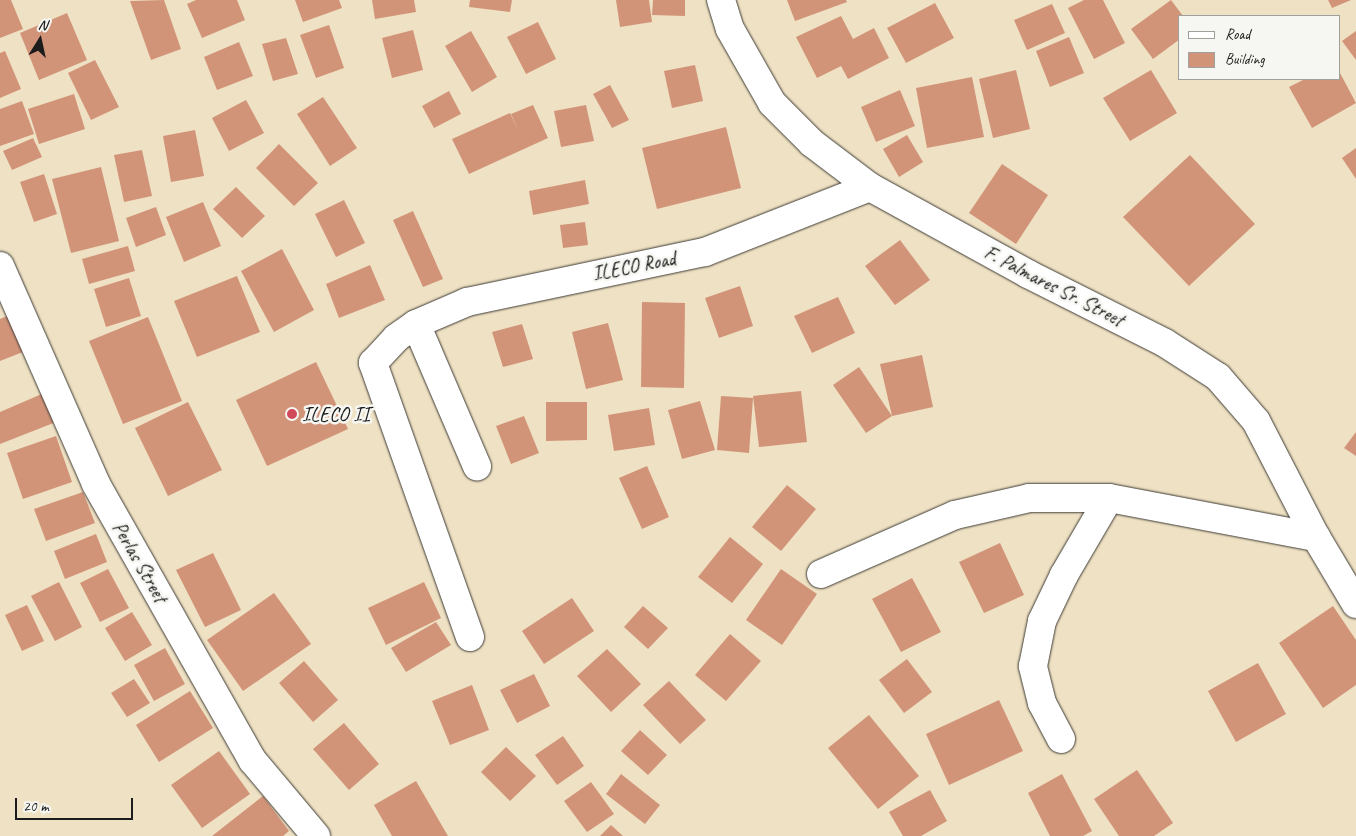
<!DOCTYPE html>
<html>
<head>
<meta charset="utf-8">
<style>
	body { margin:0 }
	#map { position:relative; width:1356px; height:836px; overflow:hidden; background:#efe1c3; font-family:Caveat,sans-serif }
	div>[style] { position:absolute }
	.building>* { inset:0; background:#d29479 }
	.roads { filter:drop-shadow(0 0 1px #3c3a35) drop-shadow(0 0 1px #3c3a35) }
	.minor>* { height:28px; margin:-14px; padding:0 14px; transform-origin:14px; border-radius:14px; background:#fff }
	.major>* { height:28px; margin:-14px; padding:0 14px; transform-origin:14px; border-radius:14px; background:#fff }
	.dots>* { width:14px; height:14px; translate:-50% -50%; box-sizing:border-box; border:2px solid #f6f6f2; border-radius:50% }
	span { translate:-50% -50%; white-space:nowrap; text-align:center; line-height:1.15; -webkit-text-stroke:5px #f6f6f2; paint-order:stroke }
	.street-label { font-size:20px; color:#1c1c1c }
	.poi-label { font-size:20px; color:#1c1c1c }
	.left { translate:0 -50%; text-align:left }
	.legend { position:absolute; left:1178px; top:15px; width:162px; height:65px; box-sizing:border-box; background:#f6f6f2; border:1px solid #9f9f9c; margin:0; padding:6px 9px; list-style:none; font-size:15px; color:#1c1c1c }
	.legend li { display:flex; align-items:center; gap:10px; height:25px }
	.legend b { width:25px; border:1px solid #9f9f9c }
	.north { position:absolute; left:15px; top:15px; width:50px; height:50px; -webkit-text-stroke:4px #f6f6f2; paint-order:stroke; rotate:10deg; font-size:14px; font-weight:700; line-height:20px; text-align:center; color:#1c1c1c }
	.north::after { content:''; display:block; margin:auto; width:18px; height:22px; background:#1c1c1c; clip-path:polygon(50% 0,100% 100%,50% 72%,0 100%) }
	.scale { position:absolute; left:15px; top:798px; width:118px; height:22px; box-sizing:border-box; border:2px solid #1c1c1c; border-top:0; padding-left:6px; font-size:15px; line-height:18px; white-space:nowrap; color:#1c1c1c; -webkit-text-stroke:4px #f6f6f2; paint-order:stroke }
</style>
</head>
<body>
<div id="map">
	<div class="building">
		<i style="clip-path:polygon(0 0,11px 0,23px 29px,0 38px)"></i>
		<i style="clip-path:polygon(164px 0,181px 49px,151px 60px,130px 1px)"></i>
		<i style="clip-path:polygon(196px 0,237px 0,245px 20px,202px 38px,187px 4px)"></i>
		<i style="clip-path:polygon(295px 0,339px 0,342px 8px,303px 22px)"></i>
		<i style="clip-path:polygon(372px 0,414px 0,416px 12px,375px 19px)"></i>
		<i style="clip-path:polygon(470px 0,512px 0,510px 12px,469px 7px)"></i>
		<i style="clip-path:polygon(616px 0,649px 0,652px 22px,620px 27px)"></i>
		<i style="clip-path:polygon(653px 0,685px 0,685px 16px,652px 15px)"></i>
		<i style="clip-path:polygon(787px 0,846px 0,847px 2px,795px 21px)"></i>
		<i style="clip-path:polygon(1084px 0,1103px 0,1125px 43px,1094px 59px,1068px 8px)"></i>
		<i style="clip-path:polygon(1171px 0,1183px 16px,1180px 16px,1180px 39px,1153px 59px,1131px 29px)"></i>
		<i style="clip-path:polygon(1328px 0,1351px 0,1332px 8px)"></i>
		<i style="clip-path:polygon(935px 3px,954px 38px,906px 63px,887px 28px)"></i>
		<i style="clip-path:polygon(1052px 4px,1065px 33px,1027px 50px,1014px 20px)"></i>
		<i style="clip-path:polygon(67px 13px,87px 60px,39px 80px,20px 33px)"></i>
		<i style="clip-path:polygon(841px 16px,853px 39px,874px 28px,889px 58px,848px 79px,841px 66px,817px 78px,796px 37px)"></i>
		<i style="clip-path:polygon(538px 22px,556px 59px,526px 74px,507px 37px)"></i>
		<i style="clip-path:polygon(329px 25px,344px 68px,316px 78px,300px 35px)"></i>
		<i style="clip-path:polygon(413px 30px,423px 70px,392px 78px,382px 38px)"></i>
		<i style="clip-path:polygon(471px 31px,497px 77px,472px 92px,445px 46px)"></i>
		<i style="clip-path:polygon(1356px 31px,1356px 60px,1342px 41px)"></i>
		<i style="clip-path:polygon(1069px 37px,1084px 73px,1050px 87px,1036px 51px)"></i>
		<i style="clip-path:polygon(286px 38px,298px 74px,273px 81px,262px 44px)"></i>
		<i style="clip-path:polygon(239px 42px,253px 76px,217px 90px,204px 57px)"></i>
		<i style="clip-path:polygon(5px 51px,21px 89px,0 98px,0 53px)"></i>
		<i style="clip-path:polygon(95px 60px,119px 107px,91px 120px,68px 73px)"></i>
		<i style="clip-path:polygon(695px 65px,703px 101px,672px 108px,664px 71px)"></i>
		<i style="clip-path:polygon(1016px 70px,1030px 129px,993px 138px,979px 79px)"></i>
		<i style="clip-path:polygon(1151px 70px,1177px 113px,1130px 141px,1103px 98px)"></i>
		<i style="clip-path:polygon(1340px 73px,1356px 103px,1312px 128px,1289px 87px,1305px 79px,1340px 79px)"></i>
		<i style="clip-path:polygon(972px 77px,984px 137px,927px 148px,916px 88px)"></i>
		<i style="clip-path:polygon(610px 85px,629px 120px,612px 128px,593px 94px)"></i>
		<i style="clip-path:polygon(900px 90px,915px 126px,876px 142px,861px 107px)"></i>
		<i style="clip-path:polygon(449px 91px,461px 114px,434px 128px,422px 106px)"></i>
		<i style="clip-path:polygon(74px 94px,85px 129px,39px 144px,28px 109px)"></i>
		<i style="clip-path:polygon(323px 97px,357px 148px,330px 166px,297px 114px)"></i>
		<i style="clip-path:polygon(246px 100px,264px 133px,229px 151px,212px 118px)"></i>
		<i style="clip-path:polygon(22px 101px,34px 134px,0 146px,0 109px)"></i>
		<i style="clip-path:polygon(533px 105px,548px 138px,469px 174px,452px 139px,510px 113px,519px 132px,511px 114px)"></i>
		<i style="clip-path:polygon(586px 105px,594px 141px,561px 147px,554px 111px)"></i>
		<i style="clip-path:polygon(726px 127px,741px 188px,657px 209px,642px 148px)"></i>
		<i style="clip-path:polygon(195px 130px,204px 176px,171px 182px,163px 136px)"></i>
		<i style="clip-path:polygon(907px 135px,923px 162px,899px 177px,883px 149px)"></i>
		<i style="clip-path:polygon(33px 138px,42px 157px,12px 170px,3px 151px)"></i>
		<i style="clip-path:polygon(279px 144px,318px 183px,294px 206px,256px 168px)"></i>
		<i style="clip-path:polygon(1356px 148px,1356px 179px,1342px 158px)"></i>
		<i style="clip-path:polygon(142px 150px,152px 196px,124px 202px,114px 155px)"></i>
		<i style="clip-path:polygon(1190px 155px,1255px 224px,1189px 286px,1123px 217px)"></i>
		<i style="clip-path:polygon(1002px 164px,1048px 195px,1016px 244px,969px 213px)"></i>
		<i style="clip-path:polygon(101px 167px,119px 241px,71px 253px,52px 179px)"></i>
		<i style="clip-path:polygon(44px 174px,57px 214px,34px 222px,20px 182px)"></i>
		<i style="clip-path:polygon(585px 180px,589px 204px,533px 215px,529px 191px)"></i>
		<i style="clip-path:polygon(236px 187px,265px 216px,242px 238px,213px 209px)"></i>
		<i style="clip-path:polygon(344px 200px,365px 243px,336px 257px,315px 214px)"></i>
		<i style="clip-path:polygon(203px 202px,221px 246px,184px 262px,166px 217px)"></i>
		<i style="clip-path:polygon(156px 207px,166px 235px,136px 247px,126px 218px)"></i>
		<i style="clip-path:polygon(413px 211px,443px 279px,423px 287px,393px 220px)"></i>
		<i style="clip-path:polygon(585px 222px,588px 245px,563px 248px,560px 225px)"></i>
		<i style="clip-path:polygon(900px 240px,930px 280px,895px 305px,865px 266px)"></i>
		<i style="clip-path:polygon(128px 246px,135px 271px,89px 284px,82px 259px)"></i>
		<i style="clip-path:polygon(282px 249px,314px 310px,274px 332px,241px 271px)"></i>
		<i style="clip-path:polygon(370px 265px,385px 300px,339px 318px,326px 284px)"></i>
		<i style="clip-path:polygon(237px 276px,260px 332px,197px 357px,174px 301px)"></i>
		<i style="clip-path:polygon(129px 278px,141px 316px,106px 327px,94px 289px)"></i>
		<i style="clip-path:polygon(740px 286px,753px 326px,719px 338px,705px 298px)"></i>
		<i style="clip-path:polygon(838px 297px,855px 333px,812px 353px,794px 316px)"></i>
		<i style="clip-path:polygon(642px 302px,685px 303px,684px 388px,641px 387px)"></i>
		<i style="clip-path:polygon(12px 314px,28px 350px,0 361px,0 319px)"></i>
		<i style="clip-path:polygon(148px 317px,182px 401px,123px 424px,89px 341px)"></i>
		<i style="clip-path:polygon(608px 323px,623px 380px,586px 389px,572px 332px)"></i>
		<i style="clip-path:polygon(522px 324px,533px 359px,503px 367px,492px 332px)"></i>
		<i style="clip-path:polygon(922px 355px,933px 407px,892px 416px,866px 433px,833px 385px,859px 367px,892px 416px,880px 364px)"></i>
		<i style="clip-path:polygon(316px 362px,348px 429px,267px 466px,236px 400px)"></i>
		<i style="clip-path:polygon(801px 391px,807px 442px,759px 447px,753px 396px)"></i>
		<i style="clip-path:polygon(44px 393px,56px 422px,0 444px,0 412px)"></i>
		<i style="clip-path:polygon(721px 396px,753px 398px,749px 453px,717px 450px)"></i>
		<i style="clip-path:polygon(700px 401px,715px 450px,682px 459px,668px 410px)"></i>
		<i style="clip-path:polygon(188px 402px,222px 470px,168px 496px,135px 428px)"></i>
		<i style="clip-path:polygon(546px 402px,587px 402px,587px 440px,546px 441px)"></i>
		<i style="clip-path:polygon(649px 408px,655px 445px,614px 451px,608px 415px)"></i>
		<i style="clip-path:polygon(524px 416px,539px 453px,511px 464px,496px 426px)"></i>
		<i style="clip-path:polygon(1356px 432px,1356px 456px,1344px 448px)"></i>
		<i style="clip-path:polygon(56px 436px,72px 482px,23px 499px,7px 453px)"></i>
		<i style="clip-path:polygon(647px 466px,669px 517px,642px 529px,619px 478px)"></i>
		<i style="clip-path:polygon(787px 485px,816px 509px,781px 551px,752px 527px)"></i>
		<i style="clip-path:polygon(83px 492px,95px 523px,46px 541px,34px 509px)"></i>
		<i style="clip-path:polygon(96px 534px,107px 562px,65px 579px,54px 551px)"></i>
		<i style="clip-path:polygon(730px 537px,763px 564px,732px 603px,698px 577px)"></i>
		<i style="clip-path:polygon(1000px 543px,1024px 595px,984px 613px,959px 562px)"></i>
		<i style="clip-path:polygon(213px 553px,241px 610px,205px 627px,176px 570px)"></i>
		<i style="clip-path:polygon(108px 569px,129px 608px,100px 622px,80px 583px)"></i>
		<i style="clip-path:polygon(781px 569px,817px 594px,782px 645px,746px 620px)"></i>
		<i style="clip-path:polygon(912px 578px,941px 632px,901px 652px,872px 599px)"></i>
		<i style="clip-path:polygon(59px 582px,82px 627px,55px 641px,31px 596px)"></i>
		<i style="clip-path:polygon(424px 582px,441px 618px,386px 645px,368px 608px)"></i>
		<i style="clip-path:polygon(274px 593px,311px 644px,243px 691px,207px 640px)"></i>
		<i style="clip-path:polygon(572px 598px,594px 631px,544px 664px,522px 631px)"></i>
		<i style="clip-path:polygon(27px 605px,44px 641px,22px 651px,5px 615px)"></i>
		<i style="clip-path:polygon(643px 606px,668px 628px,648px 649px,624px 627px)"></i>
		<i style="clip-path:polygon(1333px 606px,1356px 640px,1356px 685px,1323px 708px,1279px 643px)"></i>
		<i style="clip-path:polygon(132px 612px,152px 645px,125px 661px,105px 628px)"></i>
		<i style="clip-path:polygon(436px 622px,451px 645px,406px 672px,391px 648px)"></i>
		<i style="clip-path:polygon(730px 634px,761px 661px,726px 701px,695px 675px)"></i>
		<i style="clip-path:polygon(165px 648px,185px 684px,154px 701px,134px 665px)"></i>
		<i style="clip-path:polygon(607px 649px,641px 684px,611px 712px,577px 676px)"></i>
		<i style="clip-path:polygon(907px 659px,932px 692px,904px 713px,879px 680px)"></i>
		<i style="clip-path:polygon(304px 661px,338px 700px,313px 722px,279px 683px)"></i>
		<i style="clip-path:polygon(1258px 663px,1286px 714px,1236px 742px,1208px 691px)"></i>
		<i style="clip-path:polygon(534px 674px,550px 706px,517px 723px,500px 690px)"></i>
		<i style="clip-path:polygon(134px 679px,150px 703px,127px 717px,111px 693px)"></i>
		<i style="clip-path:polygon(669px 681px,706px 720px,680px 744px,643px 705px)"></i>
		<i style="clip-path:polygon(472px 685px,489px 730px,450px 745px,432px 701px)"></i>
		<i style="clip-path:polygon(190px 691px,213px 728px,159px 762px,136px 725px)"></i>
		<i style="clip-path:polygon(999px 700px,1023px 751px,949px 785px,926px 734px)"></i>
		<i style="clip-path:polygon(869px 715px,919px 776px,878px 809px,828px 748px)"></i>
		<i style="clip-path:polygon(344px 723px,379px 764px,349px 790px,313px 749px)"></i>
		<i style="clip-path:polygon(640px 730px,667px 755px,648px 775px,621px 751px)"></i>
		<i style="clip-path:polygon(563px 736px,584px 766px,557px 785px,535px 755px)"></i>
		<i style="clip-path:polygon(506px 747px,536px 776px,510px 801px,481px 772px)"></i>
		<i style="clip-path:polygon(219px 751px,250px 794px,202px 828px,171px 785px)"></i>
		<i style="clip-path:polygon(1137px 770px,1173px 823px,1154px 836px,1119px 836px,1094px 799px)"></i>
		<i style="clip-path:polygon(621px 774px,660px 805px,645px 824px,606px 794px)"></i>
		<i style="clip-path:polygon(1062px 774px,1092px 831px,1083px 836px,1050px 836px,1028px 793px)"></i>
		<i style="clip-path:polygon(416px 781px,448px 836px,392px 836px,374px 805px)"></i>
		<i style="clip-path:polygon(591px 782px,614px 814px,587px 832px,564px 801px)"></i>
		<i style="clip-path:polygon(930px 790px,947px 821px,921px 836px,903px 836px,889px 812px)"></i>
		<i style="clip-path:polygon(263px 796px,289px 831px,283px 836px,212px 836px)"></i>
		<i style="clip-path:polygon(611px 825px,623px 836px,600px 836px)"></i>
	</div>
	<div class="roads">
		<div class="minor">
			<i style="left:0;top:266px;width:238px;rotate:66.2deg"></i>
			<i style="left:96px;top:484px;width:318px;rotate:60.5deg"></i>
			<i style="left:253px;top:761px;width:98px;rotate:50deg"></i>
			<i style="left:416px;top:324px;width:155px;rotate:66.8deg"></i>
			<i style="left:821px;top:574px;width:146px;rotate:-23.8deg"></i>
			<i style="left:955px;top:515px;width:76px;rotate:-12.9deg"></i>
			<i style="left:1029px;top:498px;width:80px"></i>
			<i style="left:1109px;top:498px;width:211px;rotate:10.7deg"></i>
			<i style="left:470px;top:637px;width:291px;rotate:-109.5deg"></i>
			<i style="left:373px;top:363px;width:34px;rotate:-47deg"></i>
			<i style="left:396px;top:338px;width:24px;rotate:-35deg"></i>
			<i style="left:416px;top:324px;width:56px;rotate:-23.3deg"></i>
			<i style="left:467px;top:302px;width:243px;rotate:-11.9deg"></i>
			<i style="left:705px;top:252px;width:177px;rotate:-21.5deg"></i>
			<i style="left:1061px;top:739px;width:41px;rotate:-117.8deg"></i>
			<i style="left:1042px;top:703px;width:38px;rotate:-104deg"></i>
			<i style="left:1033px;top:666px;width:46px;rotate:-78.7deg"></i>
			<i style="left:1042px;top:621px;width:51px;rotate:-64.4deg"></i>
			<i style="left:1064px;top:575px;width:89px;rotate:-59.7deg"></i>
		</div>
		<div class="major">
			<i style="left:721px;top:0;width:30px;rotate:73deg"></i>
			<i style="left:730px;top:29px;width:85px;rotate:60.4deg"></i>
			<i style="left:772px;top:103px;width:57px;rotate:45deg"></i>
			<i style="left:812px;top:143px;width:73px;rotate:37.2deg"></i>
			<i style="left:870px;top:187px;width:180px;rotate:28.8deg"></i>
			<i style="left:1028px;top:274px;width:153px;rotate:26.7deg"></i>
			<i style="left:1165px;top:343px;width:63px;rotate:32.7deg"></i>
			<i style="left:1218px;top:377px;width:58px;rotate:49.2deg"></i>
			<i style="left:1256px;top:421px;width:131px;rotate:62.7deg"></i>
			<i style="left:1316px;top:537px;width:78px;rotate:59.2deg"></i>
		</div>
	</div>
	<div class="dots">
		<i style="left:292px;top:414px;background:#d1495b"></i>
	</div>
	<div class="street-label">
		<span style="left:634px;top:266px;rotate:-11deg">ILECO Road</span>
		<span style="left:1054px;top:286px;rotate:27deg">F. Palmares Sr. Street</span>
		<span style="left:140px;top:562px;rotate:60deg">Perlas Street</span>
	</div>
	<div class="poi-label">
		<span class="left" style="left:302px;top:414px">ILECO II</span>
	</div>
	<ul class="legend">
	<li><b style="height:6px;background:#fff"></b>Road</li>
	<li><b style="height:14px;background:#d29479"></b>Building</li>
	</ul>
	<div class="north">N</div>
	<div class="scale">20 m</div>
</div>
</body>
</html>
